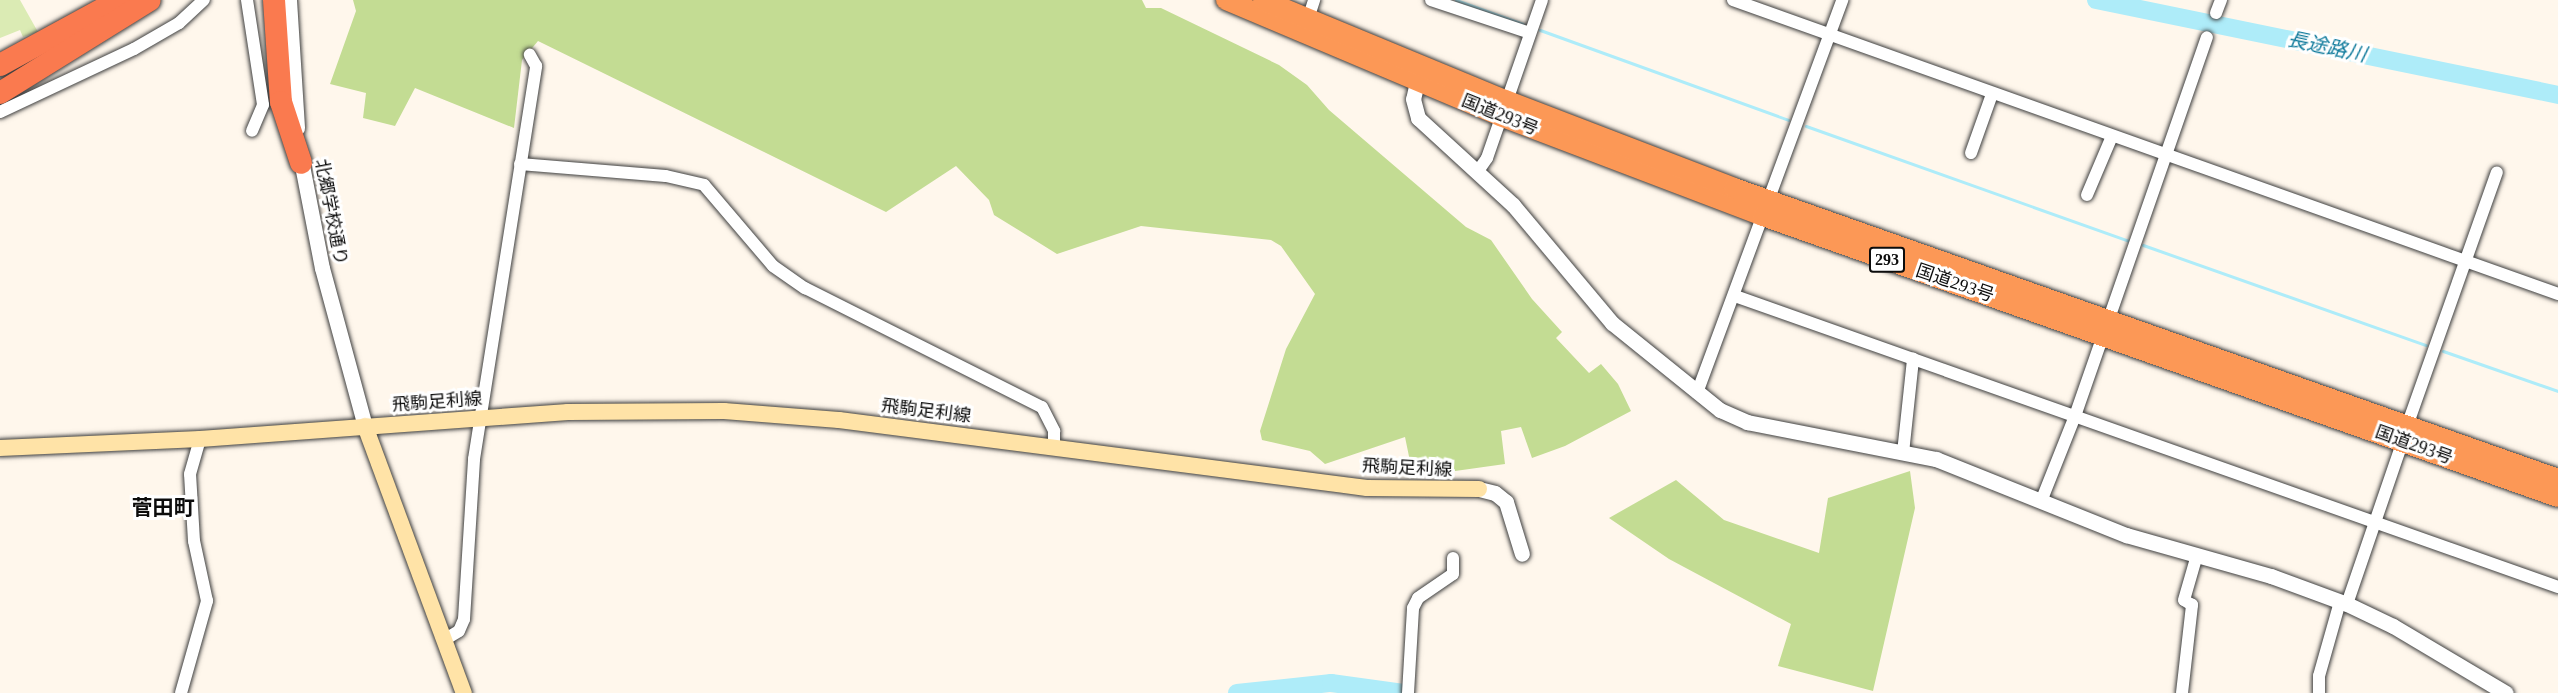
<!DOCTYPE html>
<html>
<head>
<meta charset="utf-8">
<style>
	body { margin:0 }
	#map { position:relative; width:2558px; height:693px; overflow:hidden; background:#fff7ec; font-family:"Times New Roman","Noto Sans JP",serif }
	div>[style] { position:absolute }
	.green>* { inset:0; background:#dbebb4 }
	.forest>* { inset:0; background:#c3dc93 }
	.stream>* { height:3px; margin:-1.5px; padding:0 1.5px; transform-origin:1.5px; border-radius:1.5px; background:#aeecf9 }
	.river>* { height:18px; margin:-9px; padding:0 9px; transform-origin:9px; border-radius:9px; background:#aeecf9 }
	.roads { filter:drop-shadow(0 0 2px #3f3f3f) drop-shadow(0 0 2px #3f3f3f) }
	.minor>* { height:12px; margin:-6px; padding:0 6px; transform-origin:6px; border-radius:6px; background:#fff }
	.tertiary>* { height:15px; margin:-7.5px; padding:0 7.5px; transform-origin:7.5px; border-radius:7.5px; background:#fff }
	.secondary>* { height:16px; margin:-8px; padding:0 8px; transform-origin:8px; border-radius:8px; background:#ffe3a7 }
	.trunk>* { height:20px; margin:-10px; padding:0 10px; transform-origin:10px; border-radius:10px; background:#fc9856 }
	.motorway>* { height:22px; margin:-11px; padding:0 11px; transform-origin:11px; border-radius:11px; background:#fa7a4f }
	span { translate:-50% -50%; white-space:nowrap; text-align:center; line-height:1.15; -webkit-text-stroke:6px #fff; paint-order:stroke }
	.shield-label span { padding:2px 4px; background:#fff; border:2px solid; border-radius:4px; -webkit-text-stroke-width:0 }
	.shield-label { font-size:16px; color:#0c0c0c; font-weight:700 }
	.street-label { font-size:18px; color:#0c0c0c }
	.water-label { font-size:20px; color:#117b9c; font-style:italic }
	.quarter-label { font-size:21px; color:#0c0c0c; font-weight:700 }
</style>
</head>
<body>
<div id="map">
	<div class="green">
		<i style="clip-path:polygon(0 0,20px 0,38px 32px,23px 37px,20px 30px,0 38px)"></i>
	</div>
	<div class="forest">
		<i style="clip-path:polygon(353px 0,1142px 0,1146px 8px,1161px 8px,1279px 65px,1307px 85px,1329px 110px,1466px 227px,1491px 240px,1532px 299px,1562px 332px,1556px 338px,1589px 373px,1601px 364px,1618px 384px,1631px 411px,1565px 446px,1532px 458px,1521px 427px,1501px 431px,1505px 464px,1448px 472px,1412px 471px,1405px 437px,1325px 464px,1310px 451px,1262px 440px,1260px 431px,1286px 349px,1315px 294px,1281px 246px,1271px 240px,1141px 226px,1057px 254px,994px 215px,989px 200px,956px 166px,886px 212px,538px 41px,522px 60px,514px 128px,415px 88px,395px 126px,363px 118px,366px 93px,330px 84px,356px 11px)"></i>
		<i style="clip-path:polygon(1910px 471px,1915px 508px,1873px 691px,1778px 666px,1791px 624px,1669px 559px,1609px 518px,1676px 480px,1724px 520px,1819px 553px,1828px 498px)"></i>
	</div>
	<div class="stream">
		<i style="left:1456px;top:0;width:71px;rotate:19.7deg"></i>
		<i style="left:1540px;top:30px;width:264px;rotate:19.9deg"></i>
		<i style="left:1806px;top:126px;width:341px;rotate:19.6deg"></i>
		<i style="left:2143px;top:245px;width:300px;rotate:19.5deg"></i>
		<i style="left:2443px;top:351px;width:122px;rotate:19.2deg"></i>
	</div>
	<div class="river">
		<i style="left:2096px;top:0;width:472px;rotate:11.6deg"></i>
		<i style="left:1237px;top:693px;width:95px;rotate:-6.1deg"></i>
		<i style="left:1331px;top:683px;width:75px;rotate:7.7deg"></i>
	</div>
	<div class="roads">
		<div class="minor">
			<i style="left:247px;top:0;width:106px;rotate:81.3deg"></i>
			<i style="left:263px;top:105px;width:28px;rotate:113deg"></i>
			<i style="left:1431px;top:0;width:104px;rotate:18.4deg"></i>
			<i style="left:1733px;top:0;width:876px;rotate:19.61deg"></i>
			<i style="left:2216px;top:13px;width:14px;rotate:-69deg"></i>
			<i style="left:1308px;top:19px;width:20px;rotate:-72deg"></i>
			<i style="left:0;top:112px;width:148px;rotate:-25.2deg"></i>
			<i style="left:134px;top:49px;width:52px;rotate:-30deg"></i>
			<i style="left:179px;top:23px;width:34px;rotate:-43deg"></i>
			<i style="left:1971px;top:153px;width:63px;rotate:-70.4deg"></i>
			<i style="left:520px;top:164px;width:146px;rotate:4.7deg"></i>
			<i style="left:666px;top:176px;width:39px;rotate:13deg"></i>
			<i style="left:704px;top:185px;width:106px;rotate:49.6deg"></i>
			<i style="left:773px;top:266px;width:39px;rotate:35deg"></i>
			<i style="left:805px;top:288px;width:265px;rotate:26.7deg"></i>
			<i style="left:1042px;top:407px;width:27px;rotate:63deg"></i>
			<i style="left:1054px;top:431px;width:15px;rotate:90deg"></i>
			<i style="left:1478px;top:171px;width:16px;rotate:-55deg"></i>
			<i style="left:1487px;top:158px;width:167px;rotate:-70.8deg"></i>
			<i style="left:2087px;top:195px;width:64px;rotate:-67deg"></i>
			<i style="left:1735px;top:296px;width:873px;rotate:19.47deg"></i>
			<i style="left:1697px;top:393px;width:419px;rotate:-69.7deg"></i>
			<i style="left:2407px;top:426px;width:269px;rotate:-70.5deg"></i>
			<i style="left:1903px;top:453px;width:95px;rotate:-83.9deg"></i>
			<i style="left:2042px;top:499px;width:89px;rotate:-68.3deg"></i>
			<i style="left:2075px;top:416px;width:401px;rotate:-70.8deg"></i>
			<i style="left:2347px;top:604px;width:173px;rotate:-71.1deg"></i>
			<i style="left:444px;top:640px;width:17px;rotate:-31deg"></i>
			<i style="left:459px;top:631px;width:13px;rotate:-67deg"></i>
			<i style="left:464px;top:619px;width:160px;rotate:-86.4deg"></i>
			<i style="left:474px;top:459px;width:398px;rotate:-81deg"></i>
			<i style="left:536px;top:66px;width:13px;rotate:-119deg"></i>
			<i style="left:181px;top:693px;width:96px;rotate:-74.2deg"></i>
			<i style="left:207px;top:601px;width:61px;rotate:-102.2deg"></i>
			<i style="left:194px;top:541px;width:67px;rotate:-93.4deg"></i>
			<i style="left:190px;top:474px;width:36px;rotate:-74deg"></i>
			<i style="left:1408px;top:693px;width:85px;rotate:-86.6deg"></i>
			<i style="left:1413px;top:608px;width:11px;rotate:-63deg"></i>
			<i style="left:1418px;top:598px;width:42px;rotate:-34.4deg"></i>
			<i style="left:1453px;top:574px;width:16px;rotate:-90deg"></i>
			<i style="left:2182px;top:693px;width:89px;rotate:-83.5deg"></i>
			<i style="left:2192px;top:605px;width:9px;rotate:-148deg"></i>
			<i style="left:2184px;top:600px;width:47px;rotate:-73.9deg"></i>
			<i style="left:2319px;top:693px;width:17px;rotate:-90deg"></i>
			<i style="left:2319px;top:676px;width:77px;rotate:-74.2deg"></i>
		</div>
		<div class="tertiary">
			<i style="left:289px;top:0;width:128px;rotate:86.4deg"></i>
			<i style="left:1417px;top:82px;width:17px;rotate:103deg"></i>
			<i style="left:1413px;top:99px;width:20px;rotate:75deg"></i>
			<i style="left:1418px;top:118px;width:129px;rotate:42.5deg"></i>
			<i style="left:1513px;top:205px;width:154px;rotate:50deg"></i>
			<i style="left:1612px;top:323px;width:139px;rotate:38.9deg"></i>
			<i style="left:1720px;top:410px;width:30px;rotate:24deg"></i>
			<i style="left:1747px;top:422px;width:193px;rotate:11.1deg"></i>
			<i style="left:1936px;top:459px;width:205px;rotate:21.8deg"></i>
			<i style="left:2126px;top:535px;width:151px;rotate:15.8deg"></i>
			<i style="left:2271px;top:576px;width:81px;rotate:20.2deg"></i>
			<i style="left:2347px;top:604px;width:51px;rotate:25.6deg"></i>
			<i style="left:2393px;top:626px;width:131px;rotate:30.7deg"></i>
			<i style="left:300px;top:155px;width:115px;rotate:79deg"></i>
			<i style="left:322px;top:268px;width:164px;rotate:74.8deg"></i>
			<i style="left:1479px;top:489px;width:16px;rotate:14deg"></i>
			<i style="left:1495px;top:493px;width:14px;rotate:39deg"></i>
			<i style="left:1506px;top:502px;width:54px;rotate:72.9deg"></i>
		</div>
		<div class="secondary">
			<i style="left:365px;top:426px;width:285px;rotate:69.7deg"></i>
			<i style="left:0;top:448px;width:200px;rotate:-2.6deg"></i>
			<i style="left:200px;top:439px;width:369px;rotate:-4.2deg"></i>
			<i style="left:568px;top:412px;width:156px;rotate:-0.4deg"></i>
			<i style="left:724px;top:411px;width:115px;rotate:4.5deg"></i>
			<i style="left:839px;top:420px;width:532px;rotate:7.34deg"></i>
			<i style="left:1367px;top:488px;width:112px;rotate:0.5deg"></i>
		</div>
		<div class="trunk">
			<i style="left:1226px;top:0;width:298px;rotate:22.9deg"></i>
			<i style="left:1500px;top:116px;width:281px;rotate:20.8deg"></i>
			<i style="left:1763px;top:216px;width:843px;rotate:19.47deg"></i>
			<i style="left:1263px;top:0;width:262px;rotate:22.5deg"></i>
			<i style="left:1505px;top:100px;width:245px;rotate:21deg"></i>
			<i style="left:1734px;top:188px;width:874px;rotate:19.45deg"></i>
		</div>
		<div class="motorway">
			<i style="left:274px;top:0;width:102px;rotate:86.1deg"></i>
			<i style="left:281px;top:102px;width:64px;rotate:71.8deg"></i>
			<i style="left:0;top:65px;width:136px;rotate:-28.6deg"></i>
			<i style="left:0;top:93px;width:176px;rotate:-31.8deg"></i>
		</div>
	</div>
	<div class="shield-label">
		<span style="left:1887px;top:260px">293</span>
	</div>
	<div class="street-label">
		<span style="left:1500px;top:115px;rotate:22deg">国道293号</span>
		<span style="left:331px;top:212px;rotate:79deg">北郷学校通り</span>
		<span style="left:1955px;top:283px;rotate:19deg">国道293号</span>
		<span style="left:437px;top:402px;rotate:-4deg">飛駒足利線</span>
		<span style="left:926px;top:411px;rotate:7deg">飛駒足利線</span>
		<span style="left:2414px;top:445px;rotate:20deg">国道293号</span>
		<span style="left:1407px;top:468px;rotate:3deg">飛駒足利線</span>
	</div>
	<div class="water-label">
		<span style="left:2327px;top:47px;rotate:12deg">長途路川</span>
	</div>
	<div class="quarter-label">
		<span style="left:163px;top:508px">菅田町</span>
	</div>
</div>
</body>
</html>
